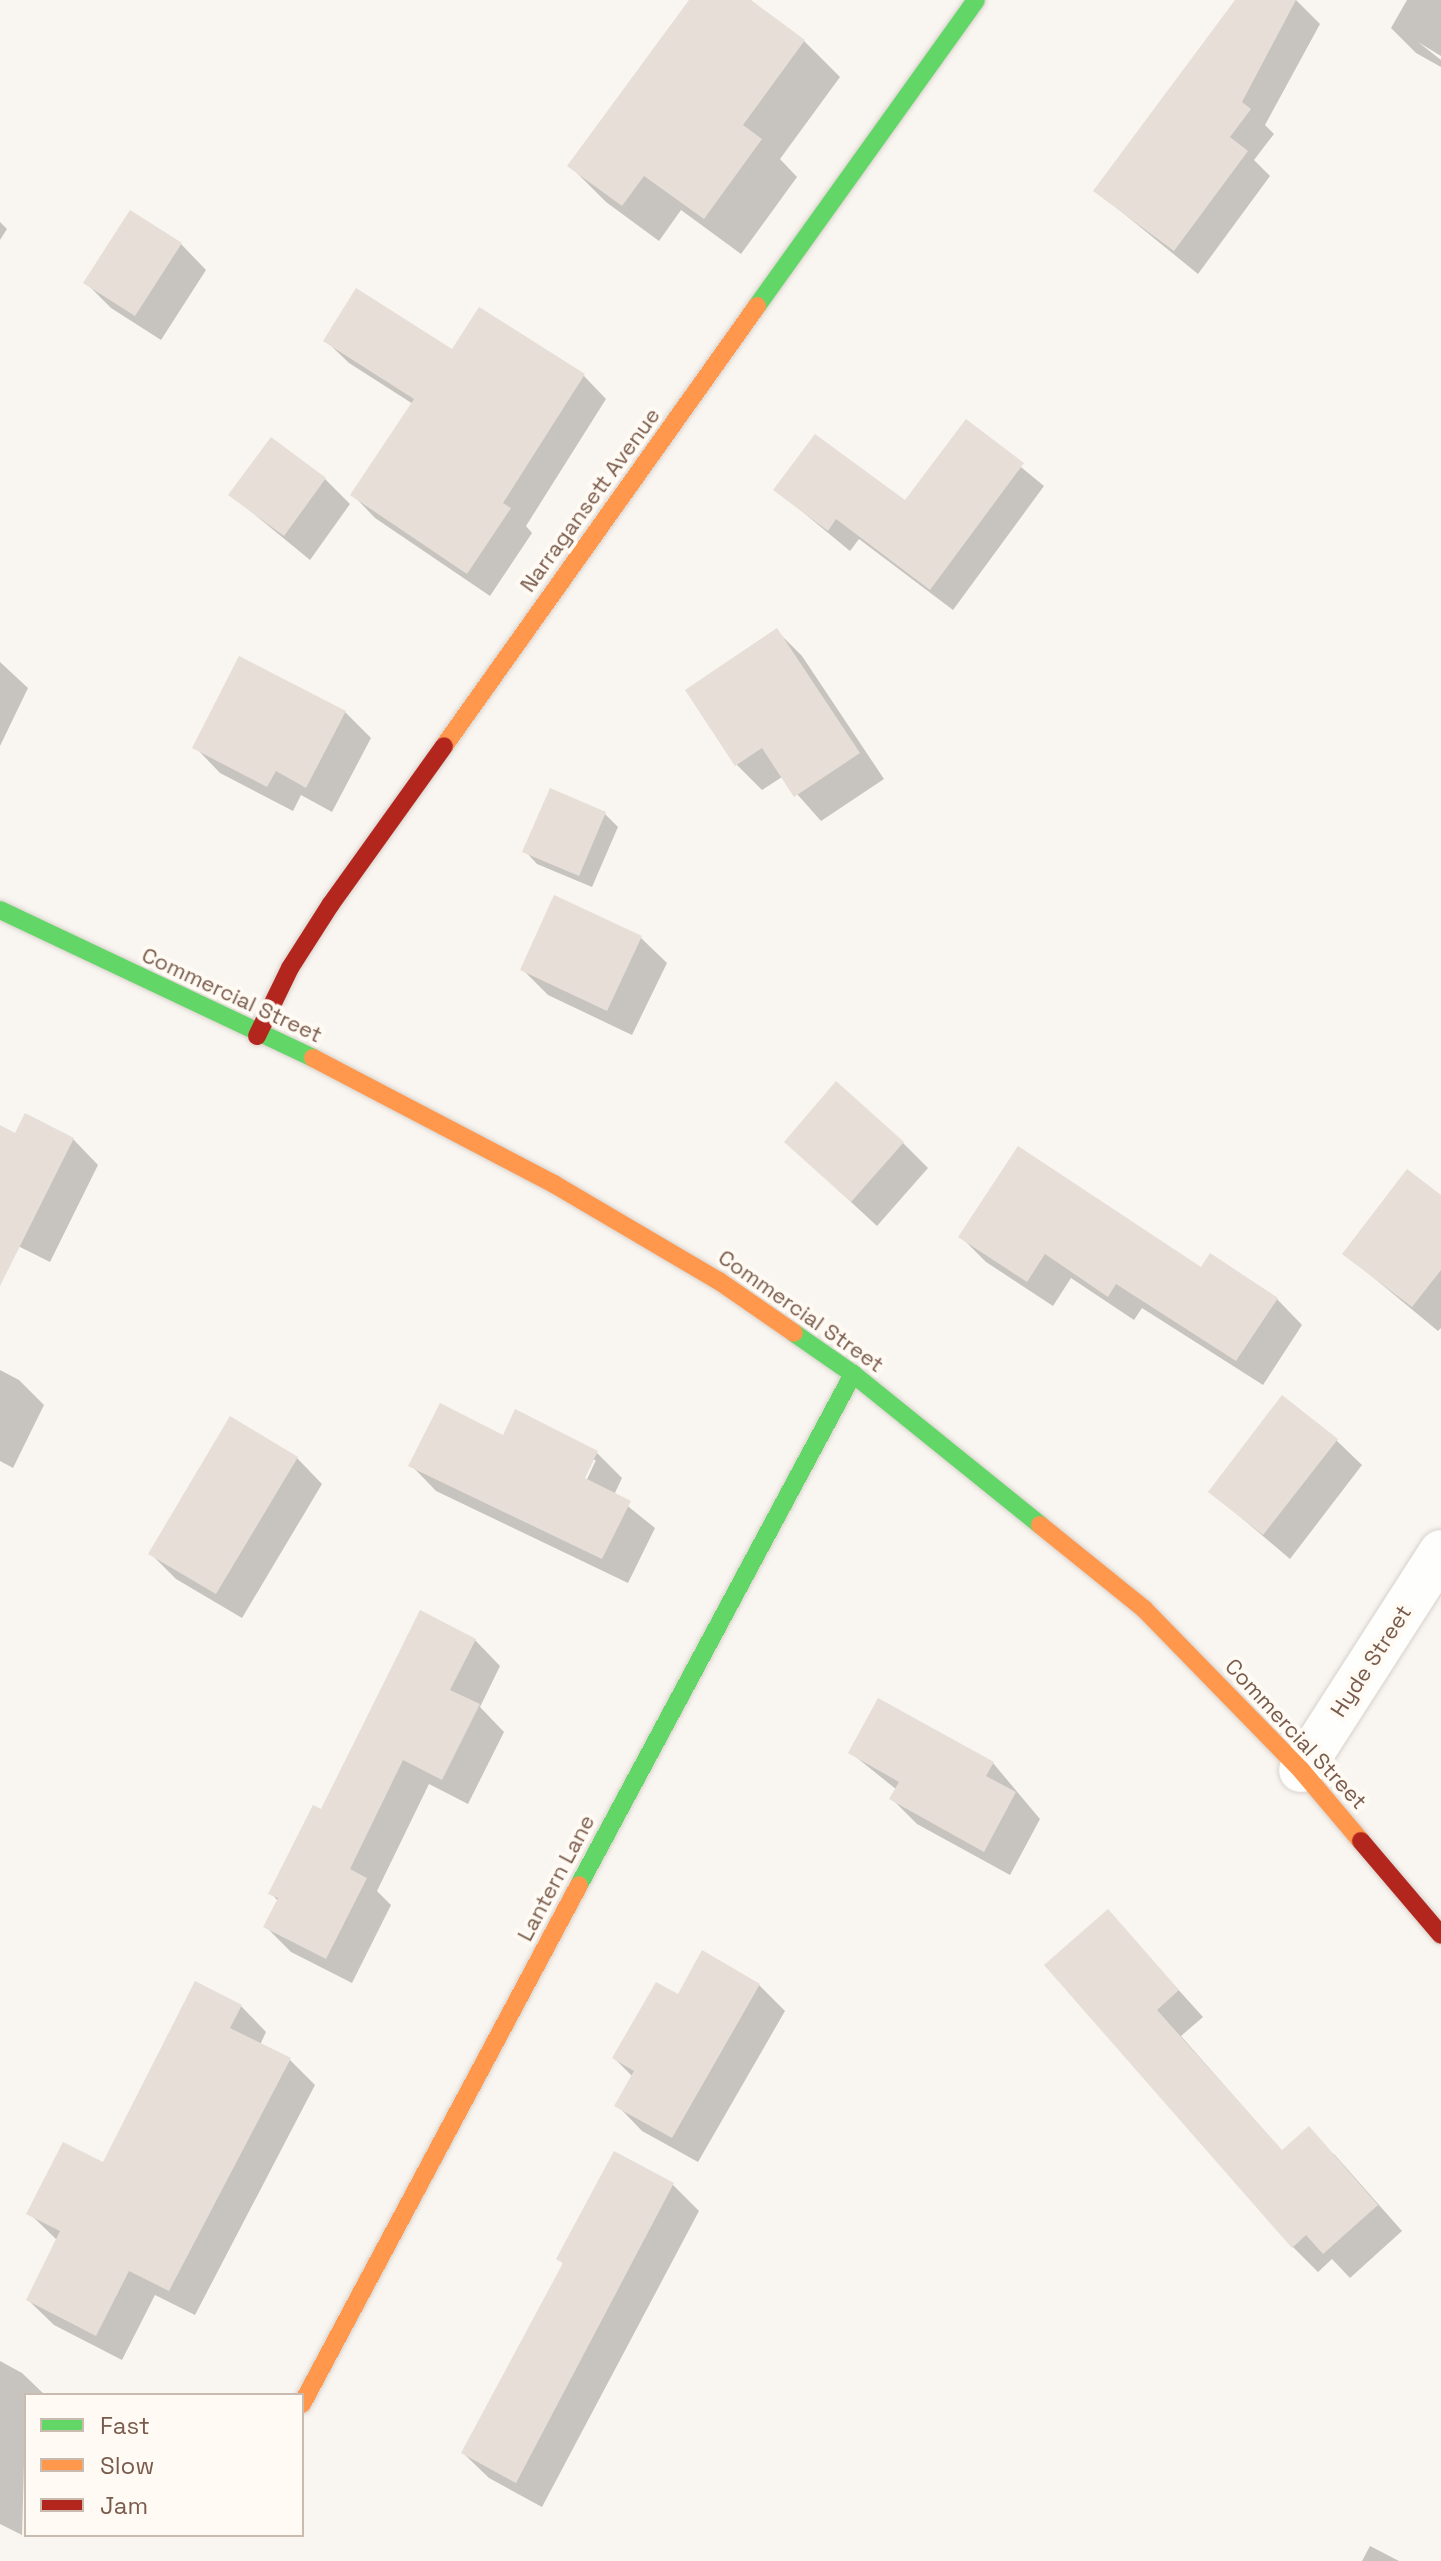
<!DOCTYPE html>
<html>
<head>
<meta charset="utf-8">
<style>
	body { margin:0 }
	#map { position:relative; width:1441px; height:2561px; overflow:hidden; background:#f9f5f0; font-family:"Space Grotesk",sans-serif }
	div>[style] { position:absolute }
	.shadow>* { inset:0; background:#0003 }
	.building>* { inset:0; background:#e6ded7 }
	.roads { filter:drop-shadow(0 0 2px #d7d1cb) drop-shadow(0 0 2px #d7d1cb) }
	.street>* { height:44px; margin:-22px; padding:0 22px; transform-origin:22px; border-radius:22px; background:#fefefd }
	.fast>* { height:18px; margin:-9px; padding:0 9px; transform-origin:9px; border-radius:9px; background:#63d668 }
	.slow>* { height:18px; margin:-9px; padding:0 9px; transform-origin:9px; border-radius:9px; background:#ff974d }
	.jam>* { height:18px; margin:-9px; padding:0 9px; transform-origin:9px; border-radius:9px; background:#b3261e }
	span { translate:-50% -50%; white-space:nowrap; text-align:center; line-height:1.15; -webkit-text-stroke:8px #fffaf3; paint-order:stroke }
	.street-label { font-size:22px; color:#7a5c4d }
	.legend { position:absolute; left:24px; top:2393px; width:280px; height:144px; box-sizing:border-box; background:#fffaf3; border:2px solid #cabbb1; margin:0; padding:10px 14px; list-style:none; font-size:24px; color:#7a5c4d }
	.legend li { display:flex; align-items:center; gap:16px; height:40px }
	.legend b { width:40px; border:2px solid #cabbb1 }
</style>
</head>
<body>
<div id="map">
	<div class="shadow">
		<i style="clip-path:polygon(691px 0,748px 0,804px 41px,840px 77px,780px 159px,797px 177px,741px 254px,681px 210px,659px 241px,606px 202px,570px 166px)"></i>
		<i style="clip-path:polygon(1237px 0,1296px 0,1320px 24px,1265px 125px,1274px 134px,1254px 160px,1270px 176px,1198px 274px,1096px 191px)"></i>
		<i style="clip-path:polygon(1407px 0,1441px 0,1441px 56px,1418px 42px,1441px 60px,1441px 67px,1416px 53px,1391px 28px)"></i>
		<i style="clip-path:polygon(0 222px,7px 229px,0 240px)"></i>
		<i style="clip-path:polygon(181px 244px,206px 270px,161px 340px,111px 308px,86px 283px)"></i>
		<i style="clip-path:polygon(326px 341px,453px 352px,584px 376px,606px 399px,526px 526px,532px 533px,490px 596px,375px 518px,353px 495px,413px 404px,349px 363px)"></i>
		<i style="clip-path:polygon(966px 422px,1044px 486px,953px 610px,859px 539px,850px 551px,776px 490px,906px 503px)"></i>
		<i style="clip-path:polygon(325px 479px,350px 504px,310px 560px,231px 495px)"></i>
		<i style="clip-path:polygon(777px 631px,802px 656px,884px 779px,821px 821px,782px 777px,762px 790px,737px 765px)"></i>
		<i style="clip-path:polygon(0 662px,28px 688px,0 746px)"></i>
		<i style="clip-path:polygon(345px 712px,371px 738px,332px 812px,301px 795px,293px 811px,220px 773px,195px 747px)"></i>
		<i style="clip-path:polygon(551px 791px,605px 814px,618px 827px,592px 887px,537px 864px,525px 851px)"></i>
		<i style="clip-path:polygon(641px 938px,667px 963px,632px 1035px,548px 995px,522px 969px)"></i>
		<i style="clip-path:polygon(0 1127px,16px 1136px,73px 1139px,98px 1165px,50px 1262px,0 1237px)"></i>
		<i style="clip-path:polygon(786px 1142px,903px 1143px,928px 1168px,877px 1226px)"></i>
		<i style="clip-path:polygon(1441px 1198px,1441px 1328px,1438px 1331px,1345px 1254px)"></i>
		<i style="clip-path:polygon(961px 1237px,1202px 1270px,1277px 1299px,1302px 1325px,1263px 1385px,1142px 1308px,1134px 1320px,1071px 1278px,1053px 1306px,986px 1262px)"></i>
		<i style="clip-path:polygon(0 1370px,19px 1380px,44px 1405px,13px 1468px,0 1461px)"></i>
		<i style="clip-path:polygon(evenodd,504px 1437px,597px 1453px,622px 1478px,614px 1495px,655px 1528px,628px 1583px,436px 1491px,411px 1465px,504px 1437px,592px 1460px,596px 1460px,583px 1488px,579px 1486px,592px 1460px)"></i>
		<i style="clip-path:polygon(1336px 1440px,1362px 1465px,1290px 1559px,1211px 1492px)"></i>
		<i style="clip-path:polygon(297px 1458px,322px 1484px,242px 1618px,176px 1579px,150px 1553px)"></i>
		<i style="clip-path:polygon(475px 1640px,500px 1666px,480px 1707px,504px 1732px,468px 1804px,429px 1784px,377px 1891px,391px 1905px,352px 1983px,291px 1952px,266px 1927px,278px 1901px,271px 1893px,322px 1812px)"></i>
		<i style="clip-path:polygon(851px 1753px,993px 1763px,1040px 1819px,1010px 1875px,917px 1824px,892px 1799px,897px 1790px)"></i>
		<i style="clip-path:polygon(1108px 1912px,1203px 2017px,1181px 2036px,1283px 2152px,1334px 2154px,1402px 2231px,1350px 2278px,1332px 2259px,1318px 2272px,1293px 2247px,1046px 1965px)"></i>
		<i style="clip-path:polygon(759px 1985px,785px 2011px,698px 2162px,642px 2131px,617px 2105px,633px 2077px,614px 2058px,678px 1997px)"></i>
		<i style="clip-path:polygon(241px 2006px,266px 2032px,260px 2045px,290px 2060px,315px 2085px,195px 2315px,155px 2295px,122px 2360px,54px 2325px,28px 2300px,58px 2241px,29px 2213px,104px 2165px)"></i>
		<i style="clip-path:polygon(615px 2154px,673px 2185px,699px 2211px,542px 2507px,489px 2478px,463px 2453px,564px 2264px,559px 2259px)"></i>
		<i style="clip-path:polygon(0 2361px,22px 2373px,45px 2395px,26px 2395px,22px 2535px,0 2524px)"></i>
		<i style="clip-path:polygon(1370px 2546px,1399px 2561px,1362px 2561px)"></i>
	</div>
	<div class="building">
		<i style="clip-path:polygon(689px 0,751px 0,805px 40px,743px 125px,762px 139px,704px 219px,644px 176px,622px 206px,567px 166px)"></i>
		<i style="clip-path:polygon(1235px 0,1296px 0,1242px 102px,1251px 109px,1230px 137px,1248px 151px,1174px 251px,1093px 191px)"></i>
		<i style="clip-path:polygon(130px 210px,182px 243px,135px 316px,83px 283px)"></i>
		<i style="clip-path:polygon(356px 288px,452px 349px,479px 307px,585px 374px,503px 503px,511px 508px,467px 574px,350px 495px,414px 399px,323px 341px)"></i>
		<i style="clip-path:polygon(966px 419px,1024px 463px,930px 590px,836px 519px,828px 531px,773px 490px,815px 434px,905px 500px)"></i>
		<i style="clip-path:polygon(271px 437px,326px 478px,284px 536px,228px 495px)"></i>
		<i style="clip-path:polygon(777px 628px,860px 753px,794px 797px,762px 748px,735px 766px,685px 690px)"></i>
		<i style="clip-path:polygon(239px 656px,346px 711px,306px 788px,276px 771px,267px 787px,192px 748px)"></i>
		<i style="clip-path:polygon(550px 788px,606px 812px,579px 876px,522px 852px)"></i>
		<i style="clip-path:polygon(554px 895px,642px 936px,607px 1011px,520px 970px)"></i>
		<i style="clip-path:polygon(836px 1081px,904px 1142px,851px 1202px,784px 1142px)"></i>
		<i style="clip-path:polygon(25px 1113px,74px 1138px,0 1286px,0 1125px,15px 1133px)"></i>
		<i style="clip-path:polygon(1018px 1146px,1201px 1267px,1210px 1253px,1278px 1298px,1236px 1361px,1116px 1284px,1108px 1297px,1045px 1254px,1027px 1282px,958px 1237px)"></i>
		<i style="clip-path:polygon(1407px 1169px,1441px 1195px,1441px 1270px,1412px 1307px,1342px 1254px)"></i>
		<i style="clip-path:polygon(1282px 1395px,1338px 1439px,1263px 1535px,1208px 1492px)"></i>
		<i style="clip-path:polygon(440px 1403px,503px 1435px,515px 1409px,598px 1451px,585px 1478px,631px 1501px,602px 1559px,408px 1466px)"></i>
		<i style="clip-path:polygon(230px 1416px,298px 1457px,216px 1594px,148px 1554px)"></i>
		<i style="clip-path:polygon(420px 1610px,476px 1639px,450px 1690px,480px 1704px,442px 1780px,403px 1760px,350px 1869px,367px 1878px,326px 1959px,263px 1927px,278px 1898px,268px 1894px,313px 1805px,321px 1809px)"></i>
		<i style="clip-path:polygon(878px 1698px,994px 1762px,986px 1776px,1016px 1792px,984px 1852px,889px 1799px,899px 1782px,848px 1753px)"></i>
		<i style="clip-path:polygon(1108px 1909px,1179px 1990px,1157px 2010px,1282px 2150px,1309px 2126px,1378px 2205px,1323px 2254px,1306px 2235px,1292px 2248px,1044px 1965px)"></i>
		<i style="clip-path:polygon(702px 1950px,760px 1984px,672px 2138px,614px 2106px,634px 2071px,612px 2058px,656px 1982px,678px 1994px)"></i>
		<i style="clip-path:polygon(195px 1981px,242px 2005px,230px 2028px,291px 2058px,169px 2291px,129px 2271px,96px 2336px,26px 2300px,60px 2231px,26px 2214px,63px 2142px,103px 2162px)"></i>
		<i style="clip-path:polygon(614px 2151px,674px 2183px,516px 2483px,461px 2453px,563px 2263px,556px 2259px)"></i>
	</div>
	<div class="roads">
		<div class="street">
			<i style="left:1301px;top:1770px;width:259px;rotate:-57.3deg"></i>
		</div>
		<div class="fast">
			<i style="left:757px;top:306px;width:376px;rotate:-54.4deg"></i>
			<i style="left:0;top:910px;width:346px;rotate:25.3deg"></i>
			<i style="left:794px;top:1333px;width:72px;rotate:34.8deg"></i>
			<i style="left:853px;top:1374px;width:240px;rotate:38.9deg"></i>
			<i style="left:579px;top:1885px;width:580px;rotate:-61.8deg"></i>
		</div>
		<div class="slow">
			<i style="left:444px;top:746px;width:540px;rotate:-54.57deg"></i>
			<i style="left:313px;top:1058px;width:272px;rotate:27.6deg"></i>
			<i style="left:554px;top:1184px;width:191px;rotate:30.5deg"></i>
			<i style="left:719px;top:1281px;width:91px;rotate:34.7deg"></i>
			<i style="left:1040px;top:1525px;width:134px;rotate:38.9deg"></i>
			<i style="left:1144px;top:1609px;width:225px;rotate:45.7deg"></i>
			<i style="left:1301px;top:1770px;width:93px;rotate:49.8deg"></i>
			<i style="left:302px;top:2404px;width:588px;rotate:-61.91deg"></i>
		</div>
		<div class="jam">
			<i style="left:257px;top:1036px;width:76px;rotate:-64.1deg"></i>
			<i style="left:290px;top:968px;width:76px;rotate:-57.4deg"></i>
			<i style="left:331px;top:904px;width:194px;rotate:-54.4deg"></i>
			<i style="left:1361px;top:1841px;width:123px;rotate:49.6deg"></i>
		</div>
	</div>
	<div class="street-label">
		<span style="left:590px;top:500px;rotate:-54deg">Narragansett Avenue</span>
		<span style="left:232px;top:995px;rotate:25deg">Commercial Street</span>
		<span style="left:801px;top:1311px;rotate:35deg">Commercial Street</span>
		<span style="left:1371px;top:1661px;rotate:-57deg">Hyde Street</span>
		<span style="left:1296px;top:1734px;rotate:47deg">Commercial Street</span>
		<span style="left:556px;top:1878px;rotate:-62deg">Lantern Lane</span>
	</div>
	<ul class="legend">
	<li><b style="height:10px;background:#63d668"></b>Fast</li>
	<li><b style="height:10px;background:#ff974d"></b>Slow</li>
	<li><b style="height:10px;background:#b3261e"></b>Jam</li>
	</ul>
</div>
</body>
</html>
